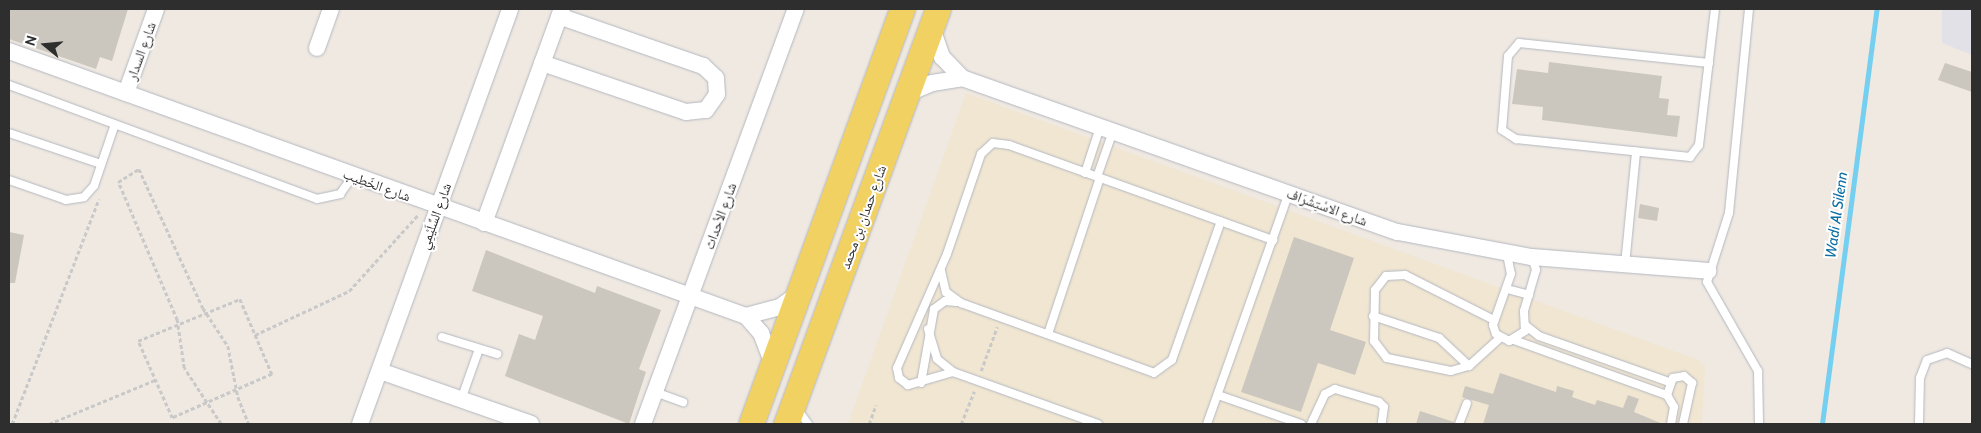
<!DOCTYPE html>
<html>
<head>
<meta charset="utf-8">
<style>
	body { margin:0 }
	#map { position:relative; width:1981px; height:433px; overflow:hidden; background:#efe9e1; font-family:Cabin,"Noto Naskh Arabic",sans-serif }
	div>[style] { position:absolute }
	.industrial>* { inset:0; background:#e3e1e8 }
	.education>* { inset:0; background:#f0e6d1 }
	.stream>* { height:4.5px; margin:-2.25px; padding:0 2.25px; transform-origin:2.25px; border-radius:2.25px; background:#75cff0 }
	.building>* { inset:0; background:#cbc7bf }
	.path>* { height:2.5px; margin-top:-1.25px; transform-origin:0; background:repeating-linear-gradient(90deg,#c9c9c9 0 4px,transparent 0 6.5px) }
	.roads { filter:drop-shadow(0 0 1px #b4b7c1) drop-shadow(0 0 1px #b4b7c1) }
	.service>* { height:8px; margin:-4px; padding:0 4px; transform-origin:4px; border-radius:4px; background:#fff }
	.minor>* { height:16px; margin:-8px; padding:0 8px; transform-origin:8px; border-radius:8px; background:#fff }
	.primary>* { height:25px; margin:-12.5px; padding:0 12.5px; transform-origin:12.5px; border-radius:12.5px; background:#f2d163 }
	span { translate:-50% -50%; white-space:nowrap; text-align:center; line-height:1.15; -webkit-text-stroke:4px #fff; paint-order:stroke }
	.street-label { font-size:14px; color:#2e2e2e }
	.water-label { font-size:15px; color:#0d6fa3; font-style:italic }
	.frame { position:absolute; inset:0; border:10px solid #2e2e2e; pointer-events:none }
	.north { position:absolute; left:20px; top:20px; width:50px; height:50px; -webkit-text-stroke:4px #fff; paint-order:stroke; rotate:287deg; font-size:14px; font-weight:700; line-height:20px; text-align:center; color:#2e2e2e }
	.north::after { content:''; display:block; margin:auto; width:18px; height:22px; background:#2e2e2e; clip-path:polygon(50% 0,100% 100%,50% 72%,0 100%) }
</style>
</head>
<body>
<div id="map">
	<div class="industrial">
		<i style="clip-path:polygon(1942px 9px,1972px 9px,1972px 55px,1942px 43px)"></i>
	</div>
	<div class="education">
		<i style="clip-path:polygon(966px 93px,1701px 361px,1700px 365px,1705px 365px,1702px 424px,848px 424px)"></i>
	</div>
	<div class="stream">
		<i style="left:1822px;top:424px;width:419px;rotate:-82.5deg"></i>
	</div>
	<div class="building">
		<i style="clip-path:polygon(9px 9px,128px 9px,112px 61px,100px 57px,96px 69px,9px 39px)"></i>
		<i style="clip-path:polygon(1549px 62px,1662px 76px,1659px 98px,1669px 99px,1667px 115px,1680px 116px,1677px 137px,1542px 120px,1543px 107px,1512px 104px,1517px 69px,1548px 73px)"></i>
		<i style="clip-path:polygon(1945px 63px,1972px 72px,1972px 92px,1938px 80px)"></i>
		<i style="clip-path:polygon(1640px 204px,1659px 208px,1657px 221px,1638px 218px)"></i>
		<i style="clip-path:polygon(9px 232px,24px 235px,15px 283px,9px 283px)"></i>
		<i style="clip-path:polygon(1294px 237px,1354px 258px,1330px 330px,1366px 342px,1355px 375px,1318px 363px,1301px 412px,1241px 392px)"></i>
		<i style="clip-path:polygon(486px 250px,595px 293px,597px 286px,661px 310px,639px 369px,646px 372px,629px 424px,505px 376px,519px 334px,535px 340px,543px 316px,472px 291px)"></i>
		<i style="clip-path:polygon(1500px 373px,1556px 392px,1557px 386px,1574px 391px,1572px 397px,1595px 405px,1597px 400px,1623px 408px,1628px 395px,1639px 399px,1634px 412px,1663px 424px,1483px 424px,1489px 405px,1462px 397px,1465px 386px,1493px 394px)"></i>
		<i style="clip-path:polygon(1420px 411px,1454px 422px,1453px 424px,1416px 424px)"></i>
	</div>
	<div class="path">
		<i style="left:240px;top:299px;width:82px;rotate:66.9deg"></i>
		<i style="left:272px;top:374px;width:109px;rotate:156.3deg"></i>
		<i style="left:172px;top:418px;width:84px;rotate:-113.8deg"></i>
		<i style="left:138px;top:341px;width:110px;rotate:-22.4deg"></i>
		<i style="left:255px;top:335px;width:104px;rotate:-25.1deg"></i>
		<i style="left:349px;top:291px;width:103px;rotate:-47.8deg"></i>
		<i style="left:981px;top:371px;width:47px;rotate:-70deg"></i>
		<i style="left:12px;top:424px;width:241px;rotate:-68.9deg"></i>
		<i style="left:49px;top:424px;width:115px;rotate:-22.5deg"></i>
		<i style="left:221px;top:424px;width:67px;rotate:-123.5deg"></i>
		<i style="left:184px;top:368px;width:49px;rotate:-98.3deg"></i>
		<i style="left:177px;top:320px;width:150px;rotate:-113.1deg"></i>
		<i style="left:118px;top:182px;width:25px;rotate:-32deg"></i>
		<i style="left:139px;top:169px;width:153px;rotate:65.3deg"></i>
		<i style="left:203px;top:308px;width:45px;rotate:56.7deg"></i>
		<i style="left:228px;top:346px;width:52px;rotate:78.9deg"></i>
		<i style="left:238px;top:397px;width:29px;rotate:68deg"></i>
		<i style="left:869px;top:424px;width:20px;rotate:-70deg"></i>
		<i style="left:961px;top:424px;width:35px;rotate:-68deg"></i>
	</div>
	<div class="roads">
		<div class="service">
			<i style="left:1749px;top:9px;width:205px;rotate:95.6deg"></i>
			<i style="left:1729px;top:213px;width:72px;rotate:107.7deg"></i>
			<i style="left:1707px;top:282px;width:103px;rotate:60.2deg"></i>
			<i style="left:1758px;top:371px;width:53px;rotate:88.9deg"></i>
			<i style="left:1709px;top:63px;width:191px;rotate:-174deg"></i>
			<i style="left:1519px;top:43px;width:17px;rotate:130deg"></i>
			<i style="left:1508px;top:56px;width:74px;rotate:94.6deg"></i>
			<i style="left:1502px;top:130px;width:17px;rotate:33deg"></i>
			<i style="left:1516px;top:139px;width:175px;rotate:5.9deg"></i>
			<i style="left:1690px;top:157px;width:15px;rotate:-53deg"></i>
			<i style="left:1699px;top:145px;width:137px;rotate:-83.3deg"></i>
			<i style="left:9px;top:85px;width:328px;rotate:20.3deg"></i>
			<i style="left:317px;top:199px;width:24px;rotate:-12deg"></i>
			<i style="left:340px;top:194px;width:22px;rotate:-54deg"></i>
			<i style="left:9px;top:133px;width:97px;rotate:18.6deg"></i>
			<i style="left:1085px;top:173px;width:48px;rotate:-71.9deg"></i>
			<i style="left:1097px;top:177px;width:49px;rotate:-70.8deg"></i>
			<i style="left:9px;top:180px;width:60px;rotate:19.3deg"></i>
			<i style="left:66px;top:200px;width:18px;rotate:-9deg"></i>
			<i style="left:84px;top:197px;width:15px;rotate:-48deg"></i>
			<i style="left:94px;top:186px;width:65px;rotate:-71.3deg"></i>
			<i style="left:1507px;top:254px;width:20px;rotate:79deg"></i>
			<i style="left:1511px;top:274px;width:54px;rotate:109.4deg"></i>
			<i style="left:1493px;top:325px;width:9px;rotate:72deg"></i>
			<i style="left:1496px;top:334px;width:15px;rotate:28deg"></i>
			<i style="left:1509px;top:341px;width:19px;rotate:-32deg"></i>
			<i style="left:1525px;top:331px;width:20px;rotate:-93deg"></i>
			<i style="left:1524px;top:311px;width:43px;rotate:-73.7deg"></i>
			<i style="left:1536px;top:270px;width:14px;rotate:-107deg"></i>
			<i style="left:1625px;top:265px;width:114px;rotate:-84.4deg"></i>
			<i style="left:941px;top:271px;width:22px;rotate:77deg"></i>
			<i style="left:946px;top:292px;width:19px;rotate:36deg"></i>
			<i style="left:961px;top:303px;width:205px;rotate:19.9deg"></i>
			<i style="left:1154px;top:373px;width:22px;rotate:-36deg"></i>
			<i style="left:1172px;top:360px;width:147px;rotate:-70.6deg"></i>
			<i style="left:1507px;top:289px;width:23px;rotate:15deg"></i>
			<i style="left:1373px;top:316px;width:70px;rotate:18.4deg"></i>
			<i style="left:1439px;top:338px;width:41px;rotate:43deg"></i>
			<i style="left:1494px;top:320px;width:100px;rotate:-153.2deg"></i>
			<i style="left:1405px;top:275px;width:19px;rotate:177deg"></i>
			<i style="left:1386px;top:276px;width:18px;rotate:128deg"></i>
			<i style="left:1375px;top:290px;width:51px;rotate:91.1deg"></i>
			<i style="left:1374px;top:341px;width:21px;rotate:53deg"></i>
			<i style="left:1387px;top:358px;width:65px;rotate:11.5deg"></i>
			<i style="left:1451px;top:371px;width:19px;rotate:-16deg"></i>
			<i style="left:1469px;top:366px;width:42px;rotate:-42.1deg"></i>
			<i style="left:1525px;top:325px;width:18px;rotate:38deg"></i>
			<i style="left:1539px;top:336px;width:138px;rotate:19.5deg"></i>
			<i style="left:928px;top:329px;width:31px;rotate:73deg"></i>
			<i style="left:937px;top:359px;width:21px;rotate:39deg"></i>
			<i style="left:953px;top:372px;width:154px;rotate:19.7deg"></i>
			<i style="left:1048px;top:334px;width:164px;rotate:-71.6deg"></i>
			<i style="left:442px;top:337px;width:58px;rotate:17.2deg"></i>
			<i style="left:1514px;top:340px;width:163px;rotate:19.8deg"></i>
			<i style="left:1667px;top:395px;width:14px;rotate:60deg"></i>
			<i style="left:1674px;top:407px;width:17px;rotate:100deg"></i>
			<i style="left:953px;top:372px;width:47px;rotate:163.9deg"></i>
			<i style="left:908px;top:385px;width:11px;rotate:-142deg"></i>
			<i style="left:899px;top:378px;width:10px;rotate:-101deg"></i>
			<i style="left:897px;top:368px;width:124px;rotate:-66.3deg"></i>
			<i style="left:947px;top:254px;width:106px;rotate:-71.2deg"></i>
			<i style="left:981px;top:154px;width:16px;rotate:-43deg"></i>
			<i style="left:993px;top:143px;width:16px;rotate:7deg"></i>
			<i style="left:1009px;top:145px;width:281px;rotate:19.8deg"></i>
			<i style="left:921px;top:383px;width:75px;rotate:-80deg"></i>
			<i style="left:934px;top:309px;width:14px;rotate:-36deg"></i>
			<i style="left:945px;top:301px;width:11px;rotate:5deg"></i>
			<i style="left:655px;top:392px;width:30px;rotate:20deg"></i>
			<i style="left:1218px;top:395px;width:88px;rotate:19.3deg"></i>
			<i style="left:1667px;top:395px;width:18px;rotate:-71deg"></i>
			<i style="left:1673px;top:378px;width:11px;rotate:-10deg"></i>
			<i style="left:1684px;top:376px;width:11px;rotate:41deg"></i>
			<i style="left:1692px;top:383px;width:42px;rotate:102.4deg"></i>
			<i style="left:461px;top:400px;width:54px;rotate:-70.6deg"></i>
			<i style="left:798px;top:410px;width:17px;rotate:54deg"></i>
			<i style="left:1207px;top:424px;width:245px;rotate:-70.5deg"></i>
			<i style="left:1311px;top:424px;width:33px;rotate:-65deg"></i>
			<i style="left:1325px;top:394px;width:11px;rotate:-27deg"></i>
			<i style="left:1335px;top:389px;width:46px;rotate:16.5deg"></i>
			<i style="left:1379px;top:402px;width:7px;rotate:45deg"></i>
			<i style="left:1384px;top:407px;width:15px;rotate:98deg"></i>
			<i style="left:1459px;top:424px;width:22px;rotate:-69deg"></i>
			<i style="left:1919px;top:424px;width:46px;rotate:-88.8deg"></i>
			<i style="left:1920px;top:378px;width:19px;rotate:-69deg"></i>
			<i style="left:1927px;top:360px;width:21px;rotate:-19deg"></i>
			<i style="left:1947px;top:353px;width:27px;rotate:24deg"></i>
		</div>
		<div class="minor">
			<i style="left:932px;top:28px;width:31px;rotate:71deg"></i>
			<i style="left:942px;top:57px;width:29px;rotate:46deg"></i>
			<i style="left:962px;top:78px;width:462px;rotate:19.5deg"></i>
			<i style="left:1398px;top:232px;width:136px;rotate:10.6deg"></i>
			<i style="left:1532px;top:257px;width:177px;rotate:4.5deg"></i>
			<i style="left:317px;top:48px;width:41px;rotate:-70.3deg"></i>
			<i style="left:9px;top:51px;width:783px;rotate:19.78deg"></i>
			<i style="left:746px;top:316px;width:23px;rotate:49deg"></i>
			<i style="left:761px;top:333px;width:33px;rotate:69deg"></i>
			<i style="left:542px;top:63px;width:152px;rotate:18.8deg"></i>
			<i style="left:686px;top:112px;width:20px;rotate:-6deg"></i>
			<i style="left:706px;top:110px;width:19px;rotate:-55deg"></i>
			<i style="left:717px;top:94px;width:16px;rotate:-94deg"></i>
			<i style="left:716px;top:78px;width:18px;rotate:-137deg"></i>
			<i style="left:703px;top:66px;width:152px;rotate:-160.9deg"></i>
			<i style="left:126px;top:93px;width:89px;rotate:-70.3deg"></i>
			<i style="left:909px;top:93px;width:25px;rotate:-23deg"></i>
			<i style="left:932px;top:83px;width:30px;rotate:-9deg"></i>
			<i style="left:484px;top:223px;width:228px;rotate:-70deg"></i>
			<i style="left:746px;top:316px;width:35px;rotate:-15deg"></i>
			<i style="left:780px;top:307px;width:22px;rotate:-36deg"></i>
			<i style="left:380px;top:371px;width:160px;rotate:19.3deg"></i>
			<i style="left:360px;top:424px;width:441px;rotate:-70.1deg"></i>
			<i style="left:643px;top:424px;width:442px;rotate:-69.8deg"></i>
		</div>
		<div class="primary">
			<i style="left:751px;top:424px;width:442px;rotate:-70deg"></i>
			<i style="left:786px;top:424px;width:442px;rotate:-69.9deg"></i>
		</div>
	</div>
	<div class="street-label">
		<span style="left:141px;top:51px;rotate:-70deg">شارع السدار</span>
		<span style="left:377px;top:185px;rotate:20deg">شارع الخَطِيب</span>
		<span style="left:1327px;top:207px;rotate:20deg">شارع الاسْتِشْرَاف</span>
		<span style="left:435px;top:216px;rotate:-70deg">شارع السِّلَيْمِي</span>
		<span style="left:720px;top:216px;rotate:-70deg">شارع الأحداث</span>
		<span style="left:863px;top:217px;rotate:-70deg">شارع حمدان بن محمد</span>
	</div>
	<div class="water-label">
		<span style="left:1837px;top:215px;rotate:-82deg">Wadi Al Silenn</span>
	</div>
	<div class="frame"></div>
	<div class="north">N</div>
</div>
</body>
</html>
